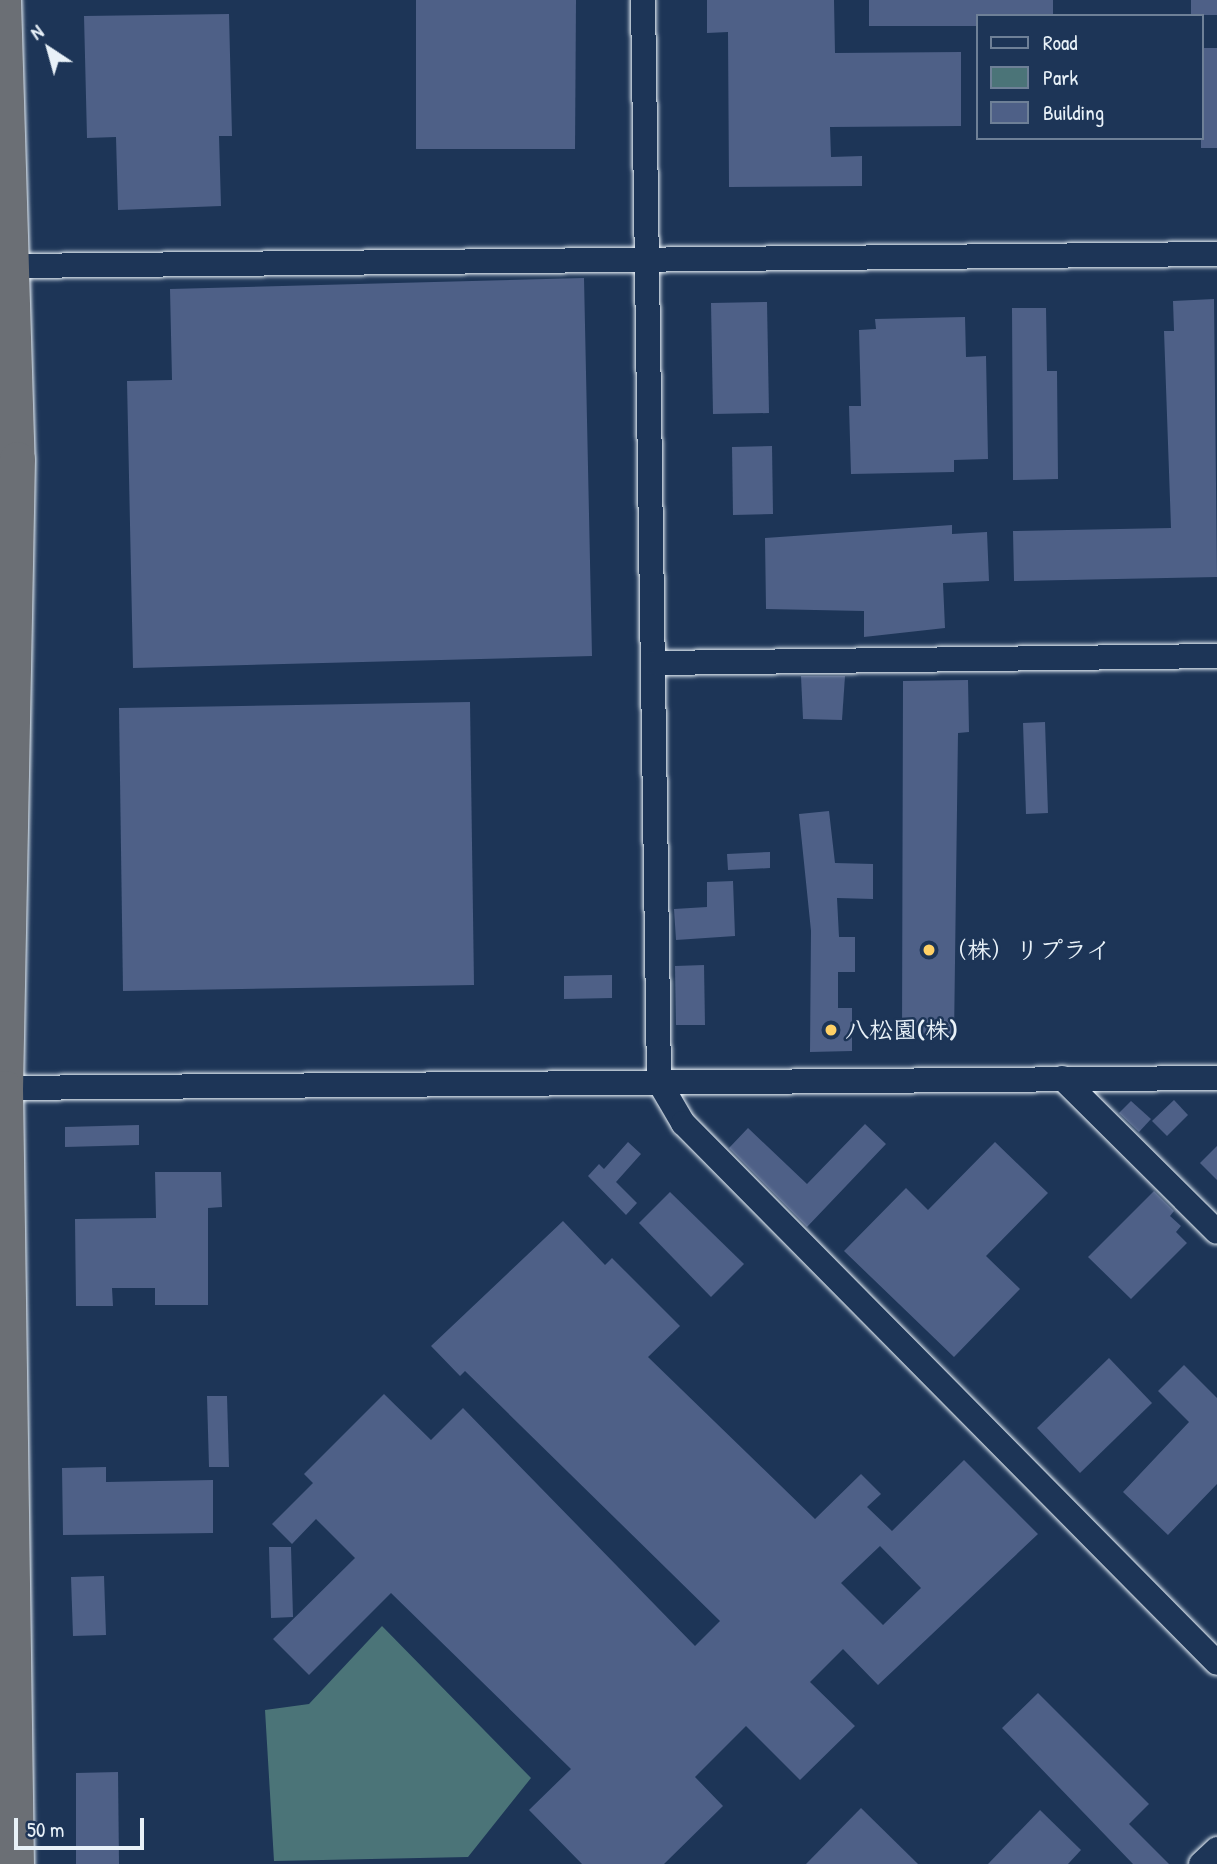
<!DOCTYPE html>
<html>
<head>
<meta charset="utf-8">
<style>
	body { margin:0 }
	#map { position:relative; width:1217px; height:1864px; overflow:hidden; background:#1d3557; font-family:"Patrick Hand","Klee One",sans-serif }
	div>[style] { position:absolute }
	.green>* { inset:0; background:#4b7478 }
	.building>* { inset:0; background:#4e6087 }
	.roads { filter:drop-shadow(0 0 2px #e8f1f8) drop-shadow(0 0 2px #e8f1f8) }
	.minor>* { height:24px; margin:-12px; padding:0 12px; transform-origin:12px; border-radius:12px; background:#1d3557 }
	.highway>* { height:35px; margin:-17.5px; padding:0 17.5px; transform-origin:17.5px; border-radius:17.5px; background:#6b6f75 }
	.dots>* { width:19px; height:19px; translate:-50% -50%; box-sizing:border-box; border:4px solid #1d3557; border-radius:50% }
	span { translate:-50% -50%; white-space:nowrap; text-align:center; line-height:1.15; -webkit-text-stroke:5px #1d3557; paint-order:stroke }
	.poi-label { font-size:24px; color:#e8f1f8; font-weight:700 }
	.left { translate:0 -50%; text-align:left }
	.legend { position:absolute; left:976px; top:14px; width:228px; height:126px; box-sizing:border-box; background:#1d3557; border:2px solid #6e8097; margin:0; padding:9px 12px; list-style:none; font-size:21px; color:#e8f1f8 }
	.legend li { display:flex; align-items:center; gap:14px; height:35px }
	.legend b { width:35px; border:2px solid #6e8097 }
	.north { position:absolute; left:14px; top:14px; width:70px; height:70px; -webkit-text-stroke:5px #1d3557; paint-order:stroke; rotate:324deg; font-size:19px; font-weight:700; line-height:28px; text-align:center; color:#e8f1f8 }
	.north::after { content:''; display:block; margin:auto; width:24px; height:32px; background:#e8f1f8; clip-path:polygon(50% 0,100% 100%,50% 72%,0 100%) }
	.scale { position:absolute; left:14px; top:1818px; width:130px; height:32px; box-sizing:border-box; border:4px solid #e8f1f8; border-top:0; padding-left:9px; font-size:21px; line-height:24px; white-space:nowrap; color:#e8f1f8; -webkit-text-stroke:5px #1d3557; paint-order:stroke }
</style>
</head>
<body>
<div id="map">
	<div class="green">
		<i style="clip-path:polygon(382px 1626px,531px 1778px,468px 1857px,274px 1861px,265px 1710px,309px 1704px)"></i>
	</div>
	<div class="building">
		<i style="clip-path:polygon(416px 0,576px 0,575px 149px,416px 149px)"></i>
		<i style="clip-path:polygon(707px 0,834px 0,835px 53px,961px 52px,961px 126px,830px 127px,831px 157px,862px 156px,862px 186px,729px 187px,728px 32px,707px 33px)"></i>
		<i style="clip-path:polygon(869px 0,1053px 0,1053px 16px,977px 16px,977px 26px,869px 26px)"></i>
		<i style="clip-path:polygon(1191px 0,1217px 0,1217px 15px,1191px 15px)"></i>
		<i style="clip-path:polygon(229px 14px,232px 136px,219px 136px,221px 206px,118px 210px,116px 137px,87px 138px,84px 16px)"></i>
		<i style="clip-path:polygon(1201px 48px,1217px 48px,1217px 148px,1201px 148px)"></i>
		<i style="clip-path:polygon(584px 278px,592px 656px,133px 668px,127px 381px,172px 380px,170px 289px)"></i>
		<i style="clip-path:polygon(1214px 299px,1217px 577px,1014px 581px,1013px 531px,1171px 528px,1164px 331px,1174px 331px,1173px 301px)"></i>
		<i style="clip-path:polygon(767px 302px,769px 413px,713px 414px,711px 303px)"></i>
		<i style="clip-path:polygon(1012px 308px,1046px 308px,1047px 371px,1057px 371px,1058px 479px,1013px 480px)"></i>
		<i style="clip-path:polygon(965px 317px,966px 357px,986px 356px,988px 459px,954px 460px,954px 472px,851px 474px,849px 406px,861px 406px,859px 330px,876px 329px,875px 319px)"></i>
		<i style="clip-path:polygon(772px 446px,773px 514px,733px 515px,732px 447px)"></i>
		<i style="clip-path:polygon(952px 525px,952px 534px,987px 532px,989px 581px,943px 583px,945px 628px,864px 637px,864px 611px,766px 609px,765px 538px)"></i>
		<i style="clip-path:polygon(801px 676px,845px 676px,842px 720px,803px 719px)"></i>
		<i style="clip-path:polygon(968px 680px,969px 732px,958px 733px,954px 1038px,902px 1037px,903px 681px)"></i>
		<i style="clip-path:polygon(470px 702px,474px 985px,123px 991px,119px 708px)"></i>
		<i style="clip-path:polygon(1045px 722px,1048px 813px,1026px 814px,1023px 723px)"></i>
		<i style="clip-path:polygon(829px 811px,835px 863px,873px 864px,873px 899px,837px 898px,839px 937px,855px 937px,855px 972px,838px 972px,838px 1008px,852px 1008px,852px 1051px,810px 1052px,811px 931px,799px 814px)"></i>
		<i style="clip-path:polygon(770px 852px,770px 868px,728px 870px,727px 854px)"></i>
		<i style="clip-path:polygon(733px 881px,735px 936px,676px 940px,674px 909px,707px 907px,707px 882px)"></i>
		<i style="clip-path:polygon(704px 965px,705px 1025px,676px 1025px,675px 966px)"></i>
		<i style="clip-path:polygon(612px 975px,612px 998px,564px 999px,564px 976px)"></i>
		<i style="clip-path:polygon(1174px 1100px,1188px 1115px,1167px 1136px,1152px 1121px)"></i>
		<i style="clip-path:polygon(1131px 1101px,1151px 1119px,1139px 1132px,1119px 1113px)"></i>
		<i style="clip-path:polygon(865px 1124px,886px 1144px,807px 1227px,729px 1148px,748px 1128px,807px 1184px)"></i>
		<i style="clip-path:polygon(139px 1125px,139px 1145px,65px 1147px,65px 1127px)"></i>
		<i style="clip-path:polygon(628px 1142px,641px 1154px,616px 1182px,637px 1203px,626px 1215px,588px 1176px,599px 1164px,604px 1169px)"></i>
		<i style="clip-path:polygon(995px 1142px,1048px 1193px,986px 1256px,1020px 1289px,954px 1357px,844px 1251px,906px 1188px,928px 1210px)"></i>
		<i style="clip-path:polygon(1217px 1146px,1217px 1180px,1200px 1163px)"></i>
		<i style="clip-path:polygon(155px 1172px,221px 1172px,222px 1207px,208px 1208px,208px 1305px,155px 1305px,155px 1288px,112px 1288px,113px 1306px,76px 1306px,75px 1219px,156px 1218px)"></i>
		<i style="clip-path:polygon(1154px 1191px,1174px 1211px,1170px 1216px,1181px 1226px,1176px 1232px,1187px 1243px,1131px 1299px,1088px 1257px)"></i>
		<i style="clip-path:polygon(670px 1192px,744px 1264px,711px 1297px,639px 1223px)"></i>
		<i style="clip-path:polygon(evenodd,563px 1221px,605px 1265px,612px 1258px,680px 1326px,648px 1357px,815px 1519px,861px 1474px,881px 1494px,867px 1507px,892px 1531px,964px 1460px,1038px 1534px,878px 1685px,843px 1649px,810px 1682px,855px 1726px,800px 1780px,746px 1726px,695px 1777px,723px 1806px,664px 1864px,582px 1864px,529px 1810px,571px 1769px,391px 1593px,309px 1675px,273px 1639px,355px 1558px,316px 1519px,292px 1544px,272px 1524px,313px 1483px,304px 1474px,384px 1394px,431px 1440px,463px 1408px,695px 1646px,720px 1621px,465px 1371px,460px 1376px,431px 1346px,563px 1221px,880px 1546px,921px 1588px,883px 1625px,841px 1583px,880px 1546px)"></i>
		<i style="clip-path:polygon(1109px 1358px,1152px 1403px,1080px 1473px,1037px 1428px)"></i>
		<i style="clip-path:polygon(1184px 1365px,1217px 1398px,1217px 1484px,1168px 1535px,1123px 1492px,1189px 1422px,1158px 1391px)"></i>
		<i style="clip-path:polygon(207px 1396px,227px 1396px,229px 1467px,209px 1467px)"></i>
		<i style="clip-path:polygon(106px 1467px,106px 1482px,213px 1480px,213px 1533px,63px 1535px,62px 1468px)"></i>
		<i style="clip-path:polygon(269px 1547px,291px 1547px,293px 1617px,271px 1618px)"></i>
		<i style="clip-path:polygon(104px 1576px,106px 1635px,73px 1636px,71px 1577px)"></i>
		<i style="clip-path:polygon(1038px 1693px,1149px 1804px,1129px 1824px,1169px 1864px,1133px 1864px,1002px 1728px)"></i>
		<i style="clip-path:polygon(118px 1772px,119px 1864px,76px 1864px,76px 1773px)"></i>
		<i style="clip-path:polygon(861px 1808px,918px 1864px,806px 1864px)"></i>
		<i style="clip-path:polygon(1040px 1810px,1081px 1850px,1068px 1864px,988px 1864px)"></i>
	</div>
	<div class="roads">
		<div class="minor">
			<i style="left:643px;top:0;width:1082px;rotate:89.15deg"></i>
			<i style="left:659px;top:1082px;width:48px;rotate:59.7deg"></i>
			<i style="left:683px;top:1123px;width:759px;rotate:45.32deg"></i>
			<i style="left:13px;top:266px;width:1204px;rotate:-0.57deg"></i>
			<i style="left:655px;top:663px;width:562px;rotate:-0.71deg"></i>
			<i style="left:1062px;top:1078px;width:218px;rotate:44.8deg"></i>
			<i style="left:0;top:1088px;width:1217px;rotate:-0.47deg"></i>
			<i style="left:1201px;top:1864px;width:22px;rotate:-43deg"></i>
		</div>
		<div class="highway">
			<i style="left:3px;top:0;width:459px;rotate:88.3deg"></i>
			<i style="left:17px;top:459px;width:629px;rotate:91.09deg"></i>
			<i style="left:5px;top:1088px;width:776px;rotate:89.19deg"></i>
		</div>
	</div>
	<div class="dots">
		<i style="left:929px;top:950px;background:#ffd166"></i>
		<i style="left:831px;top:1030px;background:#ffd166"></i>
	</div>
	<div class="poi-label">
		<span class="left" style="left:943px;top:950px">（株）リプライ</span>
		<span class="left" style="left:845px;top:1030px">八松園(株)</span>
	</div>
	<ul class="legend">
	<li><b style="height:9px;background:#1d3557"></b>Road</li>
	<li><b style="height:19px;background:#4b7478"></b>Park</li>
	<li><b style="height:19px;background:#4e6087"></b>Building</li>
	</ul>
	<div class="north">N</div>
	<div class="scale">50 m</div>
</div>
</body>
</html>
